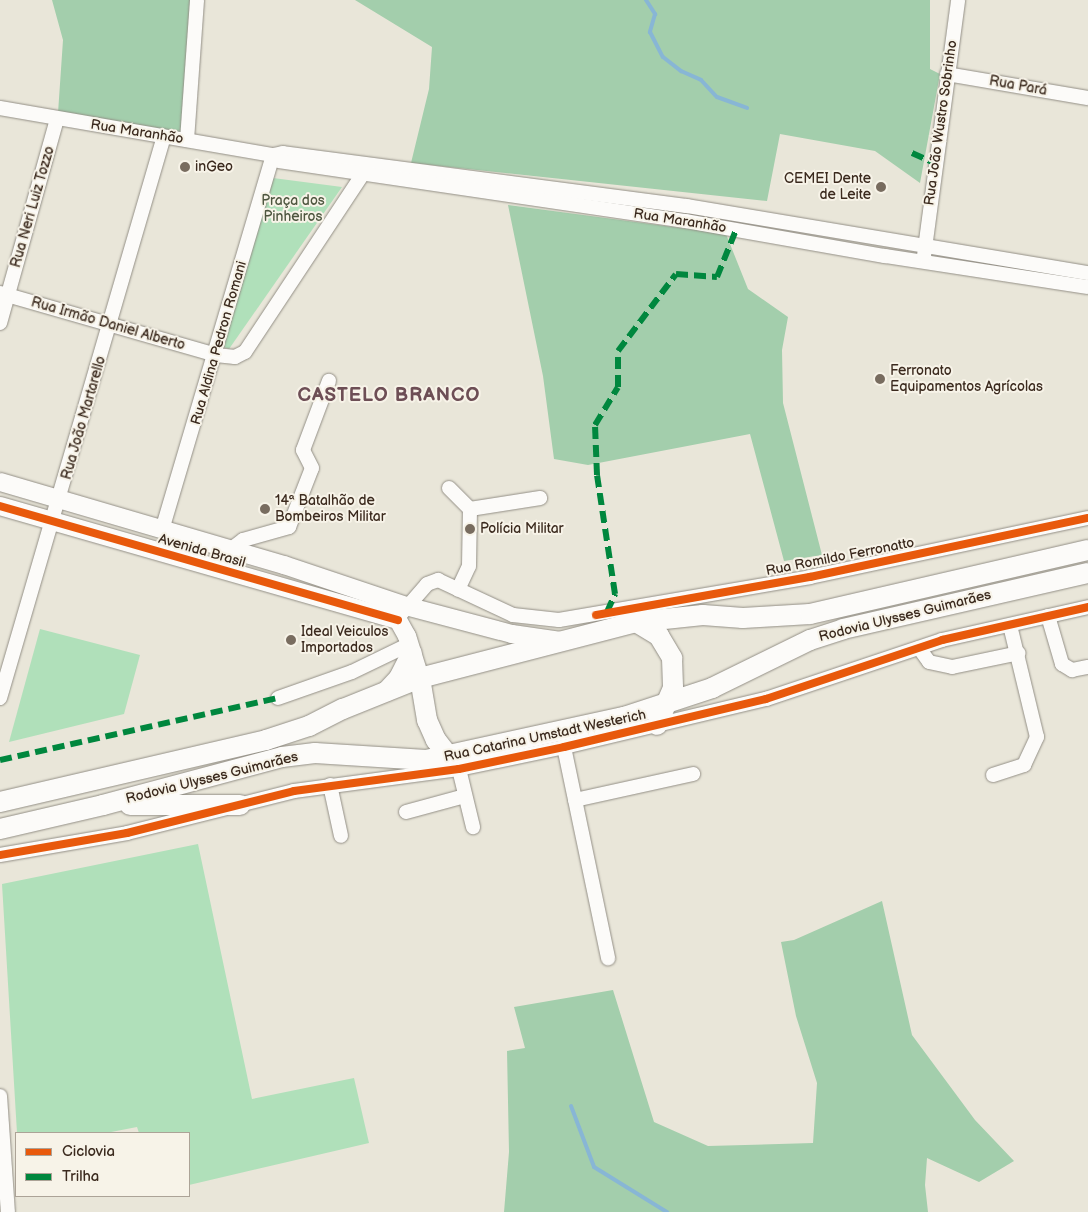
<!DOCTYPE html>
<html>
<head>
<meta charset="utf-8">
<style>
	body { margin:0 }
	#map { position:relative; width:1088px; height:1212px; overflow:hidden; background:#e9e6d9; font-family:"Balsamiq Sans",sans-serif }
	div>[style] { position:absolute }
	.green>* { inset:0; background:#b0e0ba }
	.forest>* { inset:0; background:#a3ceac }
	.stream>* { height:4px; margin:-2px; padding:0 2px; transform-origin:2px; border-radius:2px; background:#88b6d5 }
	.roads { filter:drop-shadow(0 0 1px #938f86) drop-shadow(0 0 1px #938f86) }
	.minor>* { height:14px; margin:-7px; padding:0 7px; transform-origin:7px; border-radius:7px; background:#fcfbf9 }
	.major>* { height:18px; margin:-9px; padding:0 9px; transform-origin:9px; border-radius:9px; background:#fcfbf9 }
	.highway>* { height:20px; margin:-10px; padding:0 10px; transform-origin:10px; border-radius:10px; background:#fcfbf9 }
	.quiet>* { height:6px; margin-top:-3px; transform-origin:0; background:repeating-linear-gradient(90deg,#00873e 0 12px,transparent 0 18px) }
	.cycleway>* { height:8px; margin:-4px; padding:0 4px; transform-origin:4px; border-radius:4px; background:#e8590c }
	.dots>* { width:14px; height:14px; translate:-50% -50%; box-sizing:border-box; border:2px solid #f7f3e8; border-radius:50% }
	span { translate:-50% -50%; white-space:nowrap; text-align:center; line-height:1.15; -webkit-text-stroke:4px #f7f3e8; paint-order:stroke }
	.street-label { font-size:14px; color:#3b2a1e }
	.poi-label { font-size:14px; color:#3b2a1e }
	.left { translate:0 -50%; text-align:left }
	.right { translate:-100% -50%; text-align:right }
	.park-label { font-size:14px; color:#4d563f }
	.district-label { font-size:19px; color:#6d4e55; font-weight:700; letter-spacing:1px }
	.legend { position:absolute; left:15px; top:1132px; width:175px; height:65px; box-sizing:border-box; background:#f7f3e8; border:1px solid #aca397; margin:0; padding:6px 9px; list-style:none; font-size:15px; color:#3b2a1e }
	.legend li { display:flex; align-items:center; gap:10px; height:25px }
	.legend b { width:25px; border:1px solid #aca397 }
</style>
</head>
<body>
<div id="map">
	<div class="green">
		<i style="clip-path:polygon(273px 178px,342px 187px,229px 349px,221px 346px)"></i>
		<i style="clip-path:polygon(40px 629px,140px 655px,124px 714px,9px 742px)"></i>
		<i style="clip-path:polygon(198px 844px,252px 1099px,354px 1078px,369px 1143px,189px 1185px,189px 1133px,139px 1133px,137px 1127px,106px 1133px,17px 1133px,2px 884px)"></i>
	</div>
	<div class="forest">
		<i style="clip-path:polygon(52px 0,191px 0,181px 134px,58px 113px,63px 40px)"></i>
		<i style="clip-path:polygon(355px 0,930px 0,930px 69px,940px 74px,920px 183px,875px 151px,780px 134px,767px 201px,411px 163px,429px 89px,432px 47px)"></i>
		<i style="clip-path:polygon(508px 205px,726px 234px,748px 289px,788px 317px,782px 350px,783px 403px,822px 555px,784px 561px,750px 434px,588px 465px,554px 459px,543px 376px)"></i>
		<i style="clip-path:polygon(882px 901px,912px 1035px,975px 1120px,1014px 1161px,979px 1182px,927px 1158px,925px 1185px,928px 1212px,504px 1212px,509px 1152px,507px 1051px,525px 1048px,514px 1007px,613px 990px,654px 1122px,708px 1146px,813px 1143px,817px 1083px,796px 1016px,781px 942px,794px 940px)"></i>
	</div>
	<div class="stream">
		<i style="left:646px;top:0;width:17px;rotate:57deg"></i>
		<i style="left:655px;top:14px;width:19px;rotate:106deg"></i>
		<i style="left:650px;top:32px;width:28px;rotate:63deg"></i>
		<i style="left:663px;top:57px;width:23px;rotate:38deg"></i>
		<i style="left:681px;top:71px;width:22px;rotate:24deg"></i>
		<i style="left:701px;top:80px;width:23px;rotate:47deg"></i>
		<i style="left:717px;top:97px;width:32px;rotate:20deg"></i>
		<i style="left:571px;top:1106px;width:65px;rotate:69.3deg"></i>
		<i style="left:594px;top:1167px;width:86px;rotate:31.7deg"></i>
	</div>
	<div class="roads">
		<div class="minor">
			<i style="left:947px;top:74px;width:143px;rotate:9.7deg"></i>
			<i style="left:0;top:108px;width:277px;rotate:9.8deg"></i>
			<i style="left:273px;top:155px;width:10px;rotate:-11deg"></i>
			<i style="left:283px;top:153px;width:407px;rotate:7.5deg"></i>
			<i style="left:687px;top:206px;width:407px;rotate:9.5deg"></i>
			<i style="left:187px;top:140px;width:140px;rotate:-85.9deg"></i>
			<i style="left:279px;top:161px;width:411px;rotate:8.4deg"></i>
			<i style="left:686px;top:221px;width:202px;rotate:10deg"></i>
			<i style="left:885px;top:256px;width:205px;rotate:8.7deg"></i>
			<i style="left:924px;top:256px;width:258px;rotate:-82.4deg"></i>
			<i style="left:0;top:293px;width:225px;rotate:16deg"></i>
			<i style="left:216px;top:355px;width:19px;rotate:6deg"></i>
			<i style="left:235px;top:357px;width:11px;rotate:-27deg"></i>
			<i style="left:245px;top:352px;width:219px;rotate:-56.5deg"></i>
			<i style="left:0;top:323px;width:212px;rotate:-74.4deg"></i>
			<i style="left:449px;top:488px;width:30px;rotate:45deg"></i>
			<i style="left:470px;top:509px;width:57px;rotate:91deg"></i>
			<i style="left:469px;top:566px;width:26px;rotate:115deg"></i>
			<i style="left:470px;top:509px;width:71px;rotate:-8.9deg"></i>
			<i style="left:162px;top:530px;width:391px;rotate:-73.5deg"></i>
			<i style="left:224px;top:570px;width:22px;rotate:-72deg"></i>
			<i style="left:231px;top:549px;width:15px;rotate:-37deg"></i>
			<i style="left:243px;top:540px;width:48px;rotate:-15.8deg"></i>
			<i style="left:289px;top:527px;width:63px;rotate:-68.7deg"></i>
			<i style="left:312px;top:468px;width:20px;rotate:-117deg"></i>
			<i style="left:303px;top:450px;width:74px;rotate:-69.4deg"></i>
			<i style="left:402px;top:613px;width:38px;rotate:-49deg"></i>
			<i style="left:427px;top:584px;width:12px;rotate:-20deg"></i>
			<i style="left:438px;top:580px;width:83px;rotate:25deg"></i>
			<i style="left:513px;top:615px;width:46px;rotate:6.2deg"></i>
			<i style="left:559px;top:620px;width:255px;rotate:-9.7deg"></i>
			<i style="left:810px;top:577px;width:284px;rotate:-12deg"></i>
			<i style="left:1048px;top:616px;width:50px;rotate:73.7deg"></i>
			<i style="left:1062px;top:664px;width:12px;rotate:31deg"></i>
			<i style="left:1072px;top:670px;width:16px;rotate:-11deg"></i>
			<i style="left:919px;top:648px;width:17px;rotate:54deg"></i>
			<i style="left:929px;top:662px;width:24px;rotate:12deg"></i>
			<i style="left:952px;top:667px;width:68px;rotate:-11.8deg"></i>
			<i style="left:0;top:698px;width:585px;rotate:-73.73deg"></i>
			<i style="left:278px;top:698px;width:78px;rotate:-19.4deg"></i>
			<i style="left:352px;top:672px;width:64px;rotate:-25.8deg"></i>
			<i style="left:564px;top:747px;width:216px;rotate:78.2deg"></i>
			<i style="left:459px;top:769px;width:60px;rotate:76.4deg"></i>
			<i style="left:993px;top:775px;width:33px;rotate:-18deg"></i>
			<i style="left:1024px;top:765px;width:31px;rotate:-65deg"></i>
			<i style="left:1037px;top:737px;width:115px;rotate:-103.6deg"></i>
			<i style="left:330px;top:785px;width:52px;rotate:77.8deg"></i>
			<i style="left:575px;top:800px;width:121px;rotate:-12.4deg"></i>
			<i style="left:406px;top:812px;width:61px;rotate:-15.2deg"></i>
			<i style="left:0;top:855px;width:129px;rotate:-9.8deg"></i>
			<i style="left:127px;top:833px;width:172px;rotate:-14.1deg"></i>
			<i style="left:294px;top:791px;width:166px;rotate:-7.6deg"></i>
			<i style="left:459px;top:769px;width:107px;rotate:-11.8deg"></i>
			<i style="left:564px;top:747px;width:208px;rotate:-13.4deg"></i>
			<i style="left:766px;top:699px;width:186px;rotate:-18.5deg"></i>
			<i style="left:942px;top:640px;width:150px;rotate:-12.7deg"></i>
			<i style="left:0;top:1096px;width:116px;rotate:86.1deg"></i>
		</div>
		<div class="major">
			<i style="left:0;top:482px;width:296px;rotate:16.3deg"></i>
			<i style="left:284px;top:565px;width:129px;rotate:18.6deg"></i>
			<i style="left:406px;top:606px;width:110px;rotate:14.8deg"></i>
			<i style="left:512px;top:634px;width:49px;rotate:8.1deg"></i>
			<i style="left:0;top:506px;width:414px;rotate:16deg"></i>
			<i style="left:398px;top:620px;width:18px;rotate:61deg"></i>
			<i style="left:407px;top:636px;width:44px;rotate:72.8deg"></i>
		</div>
		<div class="highway">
			<i style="left:636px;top:622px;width:27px;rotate:31deg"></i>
			<i style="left:659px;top:636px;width:26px;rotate:59deg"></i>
			<i style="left:672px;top:658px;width:30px;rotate:88deg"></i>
			<i style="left:673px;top:688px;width:40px;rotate:113.4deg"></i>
			<i style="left:420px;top:678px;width:43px;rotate:80.5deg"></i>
			<i style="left:427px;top:720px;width:22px;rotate:66deg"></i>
			<i style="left:436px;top:740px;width:31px;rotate:52deg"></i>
			<i style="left:387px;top:691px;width:18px;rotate:-47deg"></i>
			<i style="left:399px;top:678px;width:28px;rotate:-63deg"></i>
			<i style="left:0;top:802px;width:273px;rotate:-13.1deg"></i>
			<i style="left:266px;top:740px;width:45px;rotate:-18deg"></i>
			<i style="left:309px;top:726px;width:38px;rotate:-27deg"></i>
			<i style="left:343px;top:709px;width:83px;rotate:-21.9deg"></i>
			<i style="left:420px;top:678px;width:223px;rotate:-14.5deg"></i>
			<i style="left:636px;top:622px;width:67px;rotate:-6deg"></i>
			<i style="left:703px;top:615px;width:40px;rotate:4.3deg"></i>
			<i style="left:743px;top:618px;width:67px;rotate:-3.4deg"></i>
			<i style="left:810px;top:614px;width:285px;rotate:-13deg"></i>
			<i style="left:130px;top:805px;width:110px"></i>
			<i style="left:0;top:829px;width:106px;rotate:-13.1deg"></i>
			<i style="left:103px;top:805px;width:185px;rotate:-15deg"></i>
			<i style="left:282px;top:757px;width:33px;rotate:-7deg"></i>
			<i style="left:315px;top:753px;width:111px;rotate:3.6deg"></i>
			<i style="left:426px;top:760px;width:203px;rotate:-12.3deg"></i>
			<i style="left:624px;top:717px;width:93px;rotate:-18.2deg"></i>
			<i style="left:712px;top:688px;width:109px;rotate:-26.1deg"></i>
			<i style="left:810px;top:640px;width:35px;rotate:-18deg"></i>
			<i style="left:843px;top:629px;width:251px;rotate:-12.9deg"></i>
		</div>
	</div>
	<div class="quiet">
		<i style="left:912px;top:153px;width:24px;rotate:24deg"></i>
		<i style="left:607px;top:612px;width:20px;rotate:-66deg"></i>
		<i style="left:615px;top:594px;width:120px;rotate:-98.6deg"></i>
		<i style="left:597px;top:475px;width:50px;rotate:-92.3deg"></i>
		<i style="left:595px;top:425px;width:44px;rotate:-58.8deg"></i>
		<i style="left:618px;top:387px;width:36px;rotate:-90deg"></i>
		<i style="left:618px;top:351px;width:96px;rotate:-53deg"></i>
		<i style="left:676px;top:274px;width:41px;rotate:4.2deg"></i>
		<i style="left:717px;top:277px;width:51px;rotate:-68deg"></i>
		<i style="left:0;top:760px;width:285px;rotate:-12.6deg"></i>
	</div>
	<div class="cycleway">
		<i style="left:0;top:506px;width:414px;rotate:16deg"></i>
		<i style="left:596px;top:615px;width:217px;rotate:-10.1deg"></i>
		<i style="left:810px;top:577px;width:284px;rotate:-12deg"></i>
		<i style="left:0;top:855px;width:129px;rotate:-9.8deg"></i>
		<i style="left:127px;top:833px;width:172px;rotate:-14.1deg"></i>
		<i style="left:294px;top:791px;width:166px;rotate:-7.6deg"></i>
		<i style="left:459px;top:769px;width:107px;rotate:-11.8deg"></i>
		<i style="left:564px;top:747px;width:208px;rotate:-13.4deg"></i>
		<i style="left:766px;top:699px;width:186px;rotate:-18.5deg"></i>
		<i style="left:942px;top:640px;width:150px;rotate:-12.7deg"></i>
	</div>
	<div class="dots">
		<i style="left:185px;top:167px;background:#786c5f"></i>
		<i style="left:881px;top:187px;background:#786c5f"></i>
		<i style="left:880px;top:379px;background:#786c5f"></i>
		<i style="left:265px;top:509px;background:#786c5f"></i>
		<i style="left:470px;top:529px;background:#786c5f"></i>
		<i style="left:291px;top:640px;background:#786c5f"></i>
	</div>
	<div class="street-label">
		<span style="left:1018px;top:86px;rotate:10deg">Rua Pará</span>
		<span style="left:941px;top:123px;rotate:-82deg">Rua João Wustro Sobrinho</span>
		<span style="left:137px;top:132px;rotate:9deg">Rua Maranhão</span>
		<span style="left:33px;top:207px;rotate:-74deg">Rua Neri Luiz Tozzo</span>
		<span style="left:680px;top:221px;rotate:9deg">Rua Maranhão</span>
		<span style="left:108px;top:324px;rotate:16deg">Rua Irmão Daniel Alberto</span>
		<span style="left:219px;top:343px;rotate:-74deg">Rua Aldina Pedron Romani</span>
		<span style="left:84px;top:418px;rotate:-74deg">Rua João Martarello</span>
		<span style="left:202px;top:551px;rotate:16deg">Avenida Brasil</span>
		<span style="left:840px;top:557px;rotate:-11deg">Rua Romildo Ferronatto</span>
		<span style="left:905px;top:616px;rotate:-14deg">Rodovia Ulysses Guimarães</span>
		<span style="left:545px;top:736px;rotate:-12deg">Rua Catarina Umstadt Westerich</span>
		<span style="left:212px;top:778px;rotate:-14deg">Rodovia Ulysses Guimarães</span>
	</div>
	<div class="poi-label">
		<span class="left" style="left:195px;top:167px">inGeo</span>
		<span class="right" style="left:871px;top:187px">CEMEI Dente<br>de Leite</span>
		<span class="left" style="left:890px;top:379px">Ferronato<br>Equipamentos Agrícolas</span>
		<span class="left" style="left:275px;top:509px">14ª Batalhão de<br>Bombeiros Militar</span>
		<span class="left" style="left:480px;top:529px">Polícia Militar</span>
		<span class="left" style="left:301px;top:640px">Ideal Veiculos<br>Importados</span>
	</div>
	<div class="park-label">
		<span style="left:293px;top:209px">Praça dos<br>Pinheiros</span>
	</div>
	<div class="district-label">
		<span style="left:389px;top:396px">CASTELO BRANCO</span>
	</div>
	<ul class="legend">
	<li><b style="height:6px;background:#e8590c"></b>Ciclovia</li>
	<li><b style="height:6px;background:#00873e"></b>Trilha</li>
	</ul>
</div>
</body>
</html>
